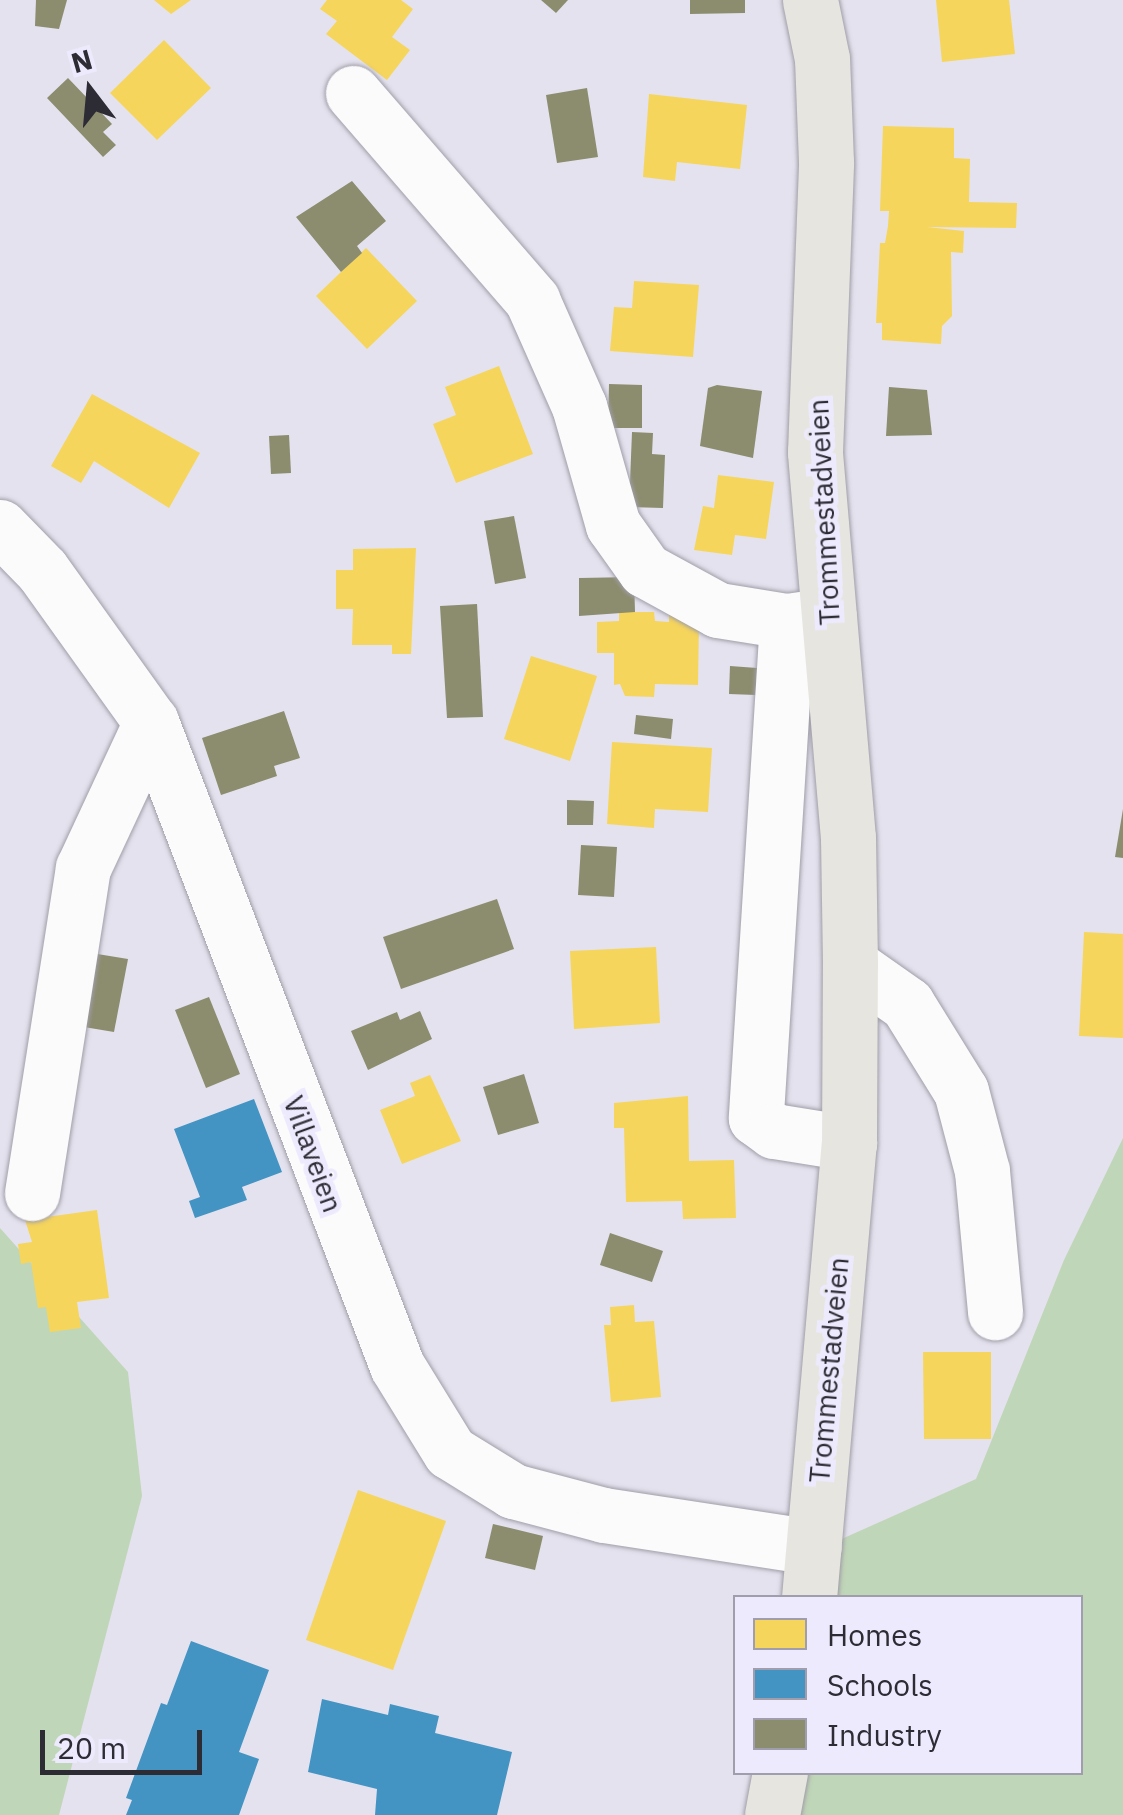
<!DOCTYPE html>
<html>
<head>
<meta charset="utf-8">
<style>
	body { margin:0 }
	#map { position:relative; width:1123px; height:1815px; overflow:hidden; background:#e4e2ee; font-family:"IBM Plex Sans",sans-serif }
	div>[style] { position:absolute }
	.green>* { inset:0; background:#c0d6b8 }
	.homes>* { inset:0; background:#f6d55c }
	.schools>* { inset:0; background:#4393c3 }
	.industry>* { inset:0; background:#8c8c6e }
	.roads { filter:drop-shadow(0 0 2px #a09ea8) drop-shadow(0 0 2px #a09ea8) }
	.minor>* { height:55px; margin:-27.5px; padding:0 27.5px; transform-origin:27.5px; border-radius:27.5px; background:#fbfbfc }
	.major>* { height:55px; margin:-27.5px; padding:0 27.5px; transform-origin:27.5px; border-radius:27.5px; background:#e7e5e0 }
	span { translate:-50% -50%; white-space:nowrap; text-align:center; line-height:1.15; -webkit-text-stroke:10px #edeafd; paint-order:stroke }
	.street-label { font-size:28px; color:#2d2b34 }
	.legend { position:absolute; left:733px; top:1595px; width:350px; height:180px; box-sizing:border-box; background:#edeafd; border:2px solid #a09ead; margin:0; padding:12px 18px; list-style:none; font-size:30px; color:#2d2b34 }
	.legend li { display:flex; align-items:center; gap:20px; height:50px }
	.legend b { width:50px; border:2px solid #a09ead }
	.north { position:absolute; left:40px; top:40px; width:100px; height:100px; -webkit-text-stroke:8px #edeafd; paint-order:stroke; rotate:344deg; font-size:28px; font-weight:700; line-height:40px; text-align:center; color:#2d2b34 }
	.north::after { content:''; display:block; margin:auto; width:35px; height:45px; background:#2d2b34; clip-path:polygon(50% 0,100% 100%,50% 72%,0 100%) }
	.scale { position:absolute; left:40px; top:1730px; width:162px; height:45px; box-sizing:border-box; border:5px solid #2d2b34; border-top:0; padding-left:12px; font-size:30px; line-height:35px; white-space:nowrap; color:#2d2b34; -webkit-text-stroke:8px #edeafd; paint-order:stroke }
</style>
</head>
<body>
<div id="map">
	<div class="green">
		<i style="clip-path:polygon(1123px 1138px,1123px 1815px,776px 1815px,783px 1773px,1080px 1772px,1080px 1598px,810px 1597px,817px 1550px,976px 1479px,1064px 1260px)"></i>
		<i style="clip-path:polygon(0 1228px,128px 1372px,142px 1496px,59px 1815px,0 1815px)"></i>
	</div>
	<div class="homes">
		<i style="clip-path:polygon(154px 0,191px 0,171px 14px)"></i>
		<i style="clip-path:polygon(327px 0,401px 0,413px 9px,392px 37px,410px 50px,387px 80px,326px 34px,337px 21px,320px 9px)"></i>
		<i style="clip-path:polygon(936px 0,1009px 0,1015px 54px,942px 62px)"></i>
		<i style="clip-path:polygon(164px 40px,211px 88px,157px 140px,110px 93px)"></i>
		<i style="clip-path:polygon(649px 94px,747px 105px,740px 169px,677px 162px,675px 181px,643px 177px)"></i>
		<i style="clip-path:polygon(883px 126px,954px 128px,954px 158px,970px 159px,969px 202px,1017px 203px,1016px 228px,927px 227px,964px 231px,963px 253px,951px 252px,952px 316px,942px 326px,941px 344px,882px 340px,882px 323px,876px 323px,880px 243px,885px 243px,888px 226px,889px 211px,880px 211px)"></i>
		<i style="clip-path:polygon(366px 248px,417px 301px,367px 349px,316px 296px)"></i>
		<i style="clip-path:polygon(634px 281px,699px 285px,693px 357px,610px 351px,614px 307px,632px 308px)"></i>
		<i style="clip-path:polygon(499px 366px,533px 454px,456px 483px,433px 424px,456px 415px,445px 387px)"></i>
		<i style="clip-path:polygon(92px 394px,200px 453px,169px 508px,94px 461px,81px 483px,51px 466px)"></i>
		<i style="clip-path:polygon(718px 475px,774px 482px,766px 539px,735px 535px,732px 555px,694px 550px,703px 506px,714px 508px)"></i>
		<i style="clip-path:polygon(416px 548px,411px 654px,392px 654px,392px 645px,352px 645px,353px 609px,336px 609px,336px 570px,353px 570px,353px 549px)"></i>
		<i style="clip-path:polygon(619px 612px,654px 612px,655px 621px,669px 622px,669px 613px,699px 622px,698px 685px,655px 684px,654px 697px,625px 696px,620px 684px,614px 685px,614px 653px,597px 653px,597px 622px,619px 621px)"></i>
		<i style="clip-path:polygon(531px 656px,597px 676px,570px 761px,504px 739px)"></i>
		<i style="clip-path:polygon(612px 742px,712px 748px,708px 812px,655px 809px,654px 828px,607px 824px)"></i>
		<i style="clip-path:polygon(1084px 932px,1123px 934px,1123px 1038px,1079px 1036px)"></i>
		<i style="clip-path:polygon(656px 947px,660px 1023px,574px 1029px,570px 951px)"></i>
		<i style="clip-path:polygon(430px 1075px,461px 1141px,402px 1164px,380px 1110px,415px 1096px,410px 1083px)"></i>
		<i style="clip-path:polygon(688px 1096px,689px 1161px,734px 1160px,736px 1218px,683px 1219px,682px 1201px,626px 1202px,624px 1128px,614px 1128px,614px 1103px)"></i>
		<i style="clip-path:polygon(97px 1210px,109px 1298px,77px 1302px,81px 1328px,50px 1332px,46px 1307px,38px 1308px,31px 1262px,21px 1264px,18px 1244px,32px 1242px,25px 1220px)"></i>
		<i style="clip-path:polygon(634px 1305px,635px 1322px,654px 1321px,661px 1397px,611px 1402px,604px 1325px,611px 1325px,610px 1307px)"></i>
		<i style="clip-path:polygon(923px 1352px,991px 1352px,991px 1439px,924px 1439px)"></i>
		<i style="clip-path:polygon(358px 1490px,446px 1521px,393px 1670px,306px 1640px)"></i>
	</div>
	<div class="schools">
		<i style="clip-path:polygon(254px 1099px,282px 1172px,242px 1187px,247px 1200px,195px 1218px,189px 1201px,200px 1197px,174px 1129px)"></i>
		<i style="clip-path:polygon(191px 1641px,269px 1670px,239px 1752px,259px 1759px,239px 1815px,126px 1815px,132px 1800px,126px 1798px,161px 1703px,167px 1705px)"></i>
		<i style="clip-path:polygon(322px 1699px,388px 1715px,390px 1704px,439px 1716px,435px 1733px,512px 1752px,497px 1815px,375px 1815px,377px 1789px,308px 1772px)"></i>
	</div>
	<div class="industry">
		<i style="clip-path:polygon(36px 0,67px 0,59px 29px,35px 26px)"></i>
		<i style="clip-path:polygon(541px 0,568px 0,556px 13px)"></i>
		<i style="clip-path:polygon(690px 0,745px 0,745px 13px,690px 14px)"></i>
		<i style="clip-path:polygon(68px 78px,112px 124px,103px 132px,116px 145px,103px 157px,47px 98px)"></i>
		<i style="clip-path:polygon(587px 88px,598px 157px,557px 163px,546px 95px)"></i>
		<i style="clip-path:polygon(352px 181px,386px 221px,357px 246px,362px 253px,341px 272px,296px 217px)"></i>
		<i style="clip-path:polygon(609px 384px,642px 385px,642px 428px,608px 428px)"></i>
		<i style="clip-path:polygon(717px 385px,762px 391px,753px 458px,700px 446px,708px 388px)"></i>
		<i style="clip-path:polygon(889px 387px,927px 390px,932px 435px,886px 436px)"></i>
		<i style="clip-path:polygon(632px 432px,653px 433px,652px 454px,665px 455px,663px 508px,629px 507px)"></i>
		<i style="clip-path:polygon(289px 435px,291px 473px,271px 474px,269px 436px)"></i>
		<i style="clip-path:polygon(514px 516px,526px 578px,495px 584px,484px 521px)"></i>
		<i style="clip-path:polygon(634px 577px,635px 612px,579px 616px,579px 578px)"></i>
		<i style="clip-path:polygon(477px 604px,483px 717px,447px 718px,440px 606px)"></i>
		<i style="clip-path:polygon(730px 666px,757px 668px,756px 695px,729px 694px)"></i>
		<i style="clip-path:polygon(284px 711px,300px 758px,274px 766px,277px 776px,221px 795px,202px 738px)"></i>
		<i style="clip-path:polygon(636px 715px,673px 719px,671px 739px,634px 734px)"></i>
		<i style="clip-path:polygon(567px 800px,594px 801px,593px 825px,567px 825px)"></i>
		<i style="clip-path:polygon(1123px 809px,1123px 858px,1115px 857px)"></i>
		<i style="clip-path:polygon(581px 845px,617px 847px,614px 897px,578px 895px)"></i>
		<i style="clip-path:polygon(497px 899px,514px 949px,401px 989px,383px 937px)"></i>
		<i style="clip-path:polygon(79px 951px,128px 959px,114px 1032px,66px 1024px)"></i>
		<i style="clip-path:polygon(209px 997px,240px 1074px,206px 1088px,175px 1010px)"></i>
		<i style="clip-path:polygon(420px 1011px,432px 1039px,368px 1070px,351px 1031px,397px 1012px,400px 1020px)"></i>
		<i style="clip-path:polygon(524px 1074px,539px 1123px,498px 1135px,483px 1087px)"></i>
		<i style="clip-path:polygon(610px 1233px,663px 1251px,652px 1282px,600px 1265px)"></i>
		<i style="clip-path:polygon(493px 1524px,543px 1536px,535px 1570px,485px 1558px)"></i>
	</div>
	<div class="roads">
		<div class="minor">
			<i style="left:353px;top:93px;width:274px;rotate:49.1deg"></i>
			<i style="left:532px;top:300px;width:116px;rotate:66.1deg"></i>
			<i style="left:579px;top:406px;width:124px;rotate:74.1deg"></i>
			<i style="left:613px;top:525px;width:55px;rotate:54.6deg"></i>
			<i style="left:645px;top:570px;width:83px;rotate:28.7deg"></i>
			<i style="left:718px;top:610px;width:70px;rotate:9.1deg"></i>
			<i style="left:787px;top:621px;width:42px;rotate:-8.1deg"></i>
			<i style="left:0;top:527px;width:60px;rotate:45.7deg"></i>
			<i style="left:42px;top:570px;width:187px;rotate:54.4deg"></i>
			<i style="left:151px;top:722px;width:689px;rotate:69.09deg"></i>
			<i style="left:397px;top:1366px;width:101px;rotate:58.4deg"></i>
			<i style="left:450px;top:1452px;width:74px;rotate:31.8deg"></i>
			<i style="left:513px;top:1491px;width:94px;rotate:14.8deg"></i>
			<i style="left:604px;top:1515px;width:212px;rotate:8.7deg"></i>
			<i style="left:787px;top:621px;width:498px;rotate:93.6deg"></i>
			<i style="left:756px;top:1118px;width:22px;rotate:36deg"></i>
			<i style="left:774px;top:1131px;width:76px;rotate:9.1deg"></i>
			<i style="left:850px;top:964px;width:70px;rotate:35.1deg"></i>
			<i style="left:907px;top:1004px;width:102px;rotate:58.2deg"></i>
			<i style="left:961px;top:1091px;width:83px;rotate:75.3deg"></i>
			<i style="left:982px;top:1171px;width:142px;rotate:84.7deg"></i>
			<i style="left:32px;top:1193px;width:329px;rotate:-81.1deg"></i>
			<i style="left:83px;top:868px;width:161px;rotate:-65deg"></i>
		</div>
		<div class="major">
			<i style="left:809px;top:1598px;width:457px;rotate:-85deg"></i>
			<i style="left:849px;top:1143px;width:179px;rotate:-89.7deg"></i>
			<i style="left:850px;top:964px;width:126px;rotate:-90.9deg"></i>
			<i style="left:848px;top:838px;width:387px;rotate:-94.9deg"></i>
			<i style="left:815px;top:452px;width:290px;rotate:-87.8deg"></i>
			<i style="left:826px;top:162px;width:103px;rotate:-92.2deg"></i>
			<i style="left:822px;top:59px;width:60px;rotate:-101.5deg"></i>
			<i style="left:772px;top:1815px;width:44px;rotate:-79.5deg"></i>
		</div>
	</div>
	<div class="street-label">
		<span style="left:824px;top:512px;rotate:-93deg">Trommestadveien</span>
		<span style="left:313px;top:1154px;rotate:70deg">Villaveien</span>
		<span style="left:829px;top:1370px;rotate:-85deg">Trommestadveien</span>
	</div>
	<ul class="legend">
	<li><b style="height:28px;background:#f6d55c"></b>Homes</li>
	<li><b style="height:28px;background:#4393c3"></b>Schools</li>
	<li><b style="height:28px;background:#8c8c6e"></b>Industry</li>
	</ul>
	<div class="north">N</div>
	<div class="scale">20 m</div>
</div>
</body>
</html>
